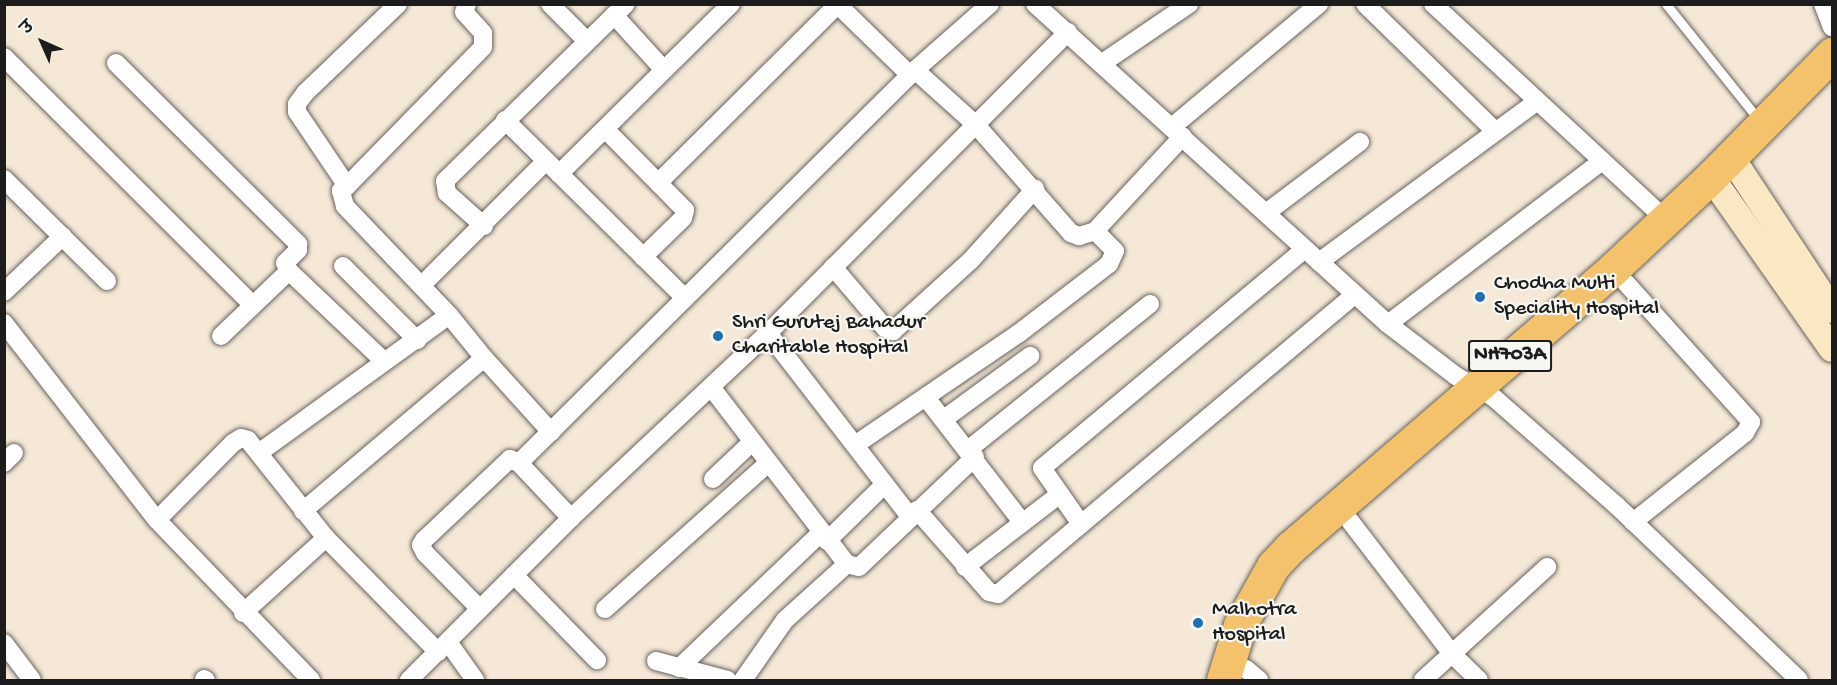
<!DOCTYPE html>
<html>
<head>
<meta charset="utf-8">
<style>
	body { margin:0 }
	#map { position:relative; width:1837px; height:685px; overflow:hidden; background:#f5e8d7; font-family:"Gochi Hand","Playpen Sans Deva",sans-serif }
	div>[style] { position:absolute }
	.roads { filter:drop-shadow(0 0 2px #68635d) drop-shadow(0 0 2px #68635d) }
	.lane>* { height:9px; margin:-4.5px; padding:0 4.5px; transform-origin:4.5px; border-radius:4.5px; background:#fff }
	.street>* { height:18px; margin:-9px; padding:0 9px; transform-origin:9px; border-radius:9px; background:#fff }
	.secondary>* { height:26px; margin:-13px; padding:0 13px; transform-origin:13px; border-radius:13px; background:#fae7c3 }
	.highway>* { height:33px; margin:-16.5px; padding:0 16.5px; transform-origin:16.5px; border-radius:16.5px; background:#f3c26a }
	.dots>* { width:16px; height:16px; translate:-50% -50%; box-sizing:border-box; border:3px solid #f6f6f2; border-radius:50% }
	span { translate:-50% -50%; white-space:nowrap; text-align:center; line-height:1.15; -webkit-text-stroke:4.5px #f6f6f2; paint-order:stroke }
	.shield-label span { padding:2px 4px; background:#f6f6f2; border:2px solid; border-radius:4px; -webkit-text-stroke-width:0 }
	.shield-label { font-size:21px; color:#1c1c1c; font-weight:700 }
	.poi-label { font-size:22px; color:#1c1c1c }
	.left { translate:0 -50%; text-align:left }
	.frame { position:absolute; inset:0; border:6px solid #1c1c1c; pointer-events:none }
	.north { position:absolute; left:12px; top:12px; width:60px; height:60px; -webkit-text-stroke:4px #f6f6f2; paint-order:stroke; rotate:315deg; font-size:16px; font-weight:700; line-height:24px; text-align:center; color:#1c1c1c }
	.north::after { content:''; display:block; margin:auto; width:21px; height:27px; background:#1c1c1c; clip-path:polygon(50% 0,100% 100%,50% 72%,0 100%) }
</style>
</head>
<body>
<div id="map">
	<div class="roads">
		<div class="lane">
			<i style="left:1666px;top:4px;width:149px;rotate:51.3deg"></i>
		</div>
		<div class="street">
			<i style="left:550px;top:4px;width:52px;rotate:45deg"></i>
			<i style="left:837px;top:4px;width:102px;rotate:44.2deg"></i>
			<i style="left:1035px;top:4px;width:476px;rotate:42.2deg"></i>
			<i style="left:1388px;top:324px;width:86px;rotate:37.4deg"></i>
			<i style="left:1456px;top:376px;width:43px;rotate:29.6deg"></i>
			<i style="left:1493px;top:397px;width:164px;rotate:41.3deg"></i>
			<i style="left:1616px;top:505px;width:253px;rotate:43.7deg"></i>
			<i style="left:1365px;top:4px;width:180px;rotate:44.3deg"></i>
			<i style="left:1433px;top:4px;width:318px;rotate:42.8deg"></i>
			<i style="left:1823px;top:4px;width:25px;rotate:69deg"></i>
			<i style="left:614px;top:15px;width:74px;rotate:47.7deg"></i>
			<i style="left:4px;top:57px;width:351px;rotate:44.9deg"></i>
			<i style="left:116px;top:63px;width:257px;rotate:44.8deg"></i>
			<i style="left:298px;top:244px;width:6px;rotate:90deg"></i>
			<i style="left:298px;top:250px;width:18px;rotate:135deg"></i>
			<i style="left:285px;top:263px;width:9px;rotate:63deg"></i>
			<i style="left:1101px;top:64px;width:107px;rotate:-34.3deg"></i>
			<i style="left:915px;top:70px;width:82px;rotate:42deg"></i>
			<i style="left:976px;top:125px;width:144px;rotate:48.7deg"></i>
			<i style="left:1071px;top:233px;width:9px;rotate:21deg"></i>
			<i style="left:1079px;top:236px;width:17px;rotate:-17deg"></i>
			<i style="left:1095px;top:231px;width:129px;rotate:-47.2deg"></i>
			<i style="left:505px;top:120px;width:253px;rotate:44.7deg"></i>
			<i style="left:1172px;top:127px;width:192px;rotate:-39.9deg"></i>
			<i style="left:605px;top:129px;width:114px;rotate:45.4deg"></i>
			<i style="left:685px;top:210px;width:8px;rotate:104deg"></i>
			<i style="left:683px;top:218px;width:56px;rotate:135.7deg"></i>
			<i style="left:559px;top:174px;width:242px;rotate:-44.7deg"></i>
			<i style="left:4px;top:179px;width:145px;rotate:44.7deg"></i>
			<i style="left:658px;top:183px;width:252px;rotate:-44.8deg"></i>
			<i style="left:347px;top:186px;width:194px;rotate:-45.6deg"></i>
			<i style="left:483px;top:47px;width:14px;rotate:-90deg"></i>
			<i style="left:483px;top:33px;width:28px;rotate:-132deg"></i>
			<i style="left:464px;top:12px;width:9px;rotate:-69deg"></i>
			<i style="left:1266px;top:213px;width:118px;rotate:-37.1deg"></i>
			<i style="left:484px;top:226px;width:50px;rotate:-138.3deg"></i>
			<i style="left:447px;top:193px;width:12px;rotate:-99deg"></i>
			<i style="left:445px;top:181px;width:253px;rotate:-44.4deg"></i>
			<i style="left:1319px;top:262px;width:271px;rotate:-36.4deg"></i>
			<i style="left:343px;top:266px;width:105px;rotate:45deg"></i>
			<i style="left:833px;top:267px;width:80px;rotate:49.6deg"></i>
			<i style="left:885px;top:328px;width:9px;rotate:21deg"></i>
			<i style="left:893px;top:331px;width:105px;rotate:-42.3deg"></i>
			<i style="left:971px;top:260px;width:96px;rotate:-48deg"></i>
			<i style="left:1626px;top:283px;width:187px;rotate:48deg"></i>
			<i style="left:1751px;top:422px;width:13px;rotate:119deg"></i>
			<i style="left:1745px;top:433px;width:143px;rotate:141.5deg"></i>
			<i style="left:423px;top:284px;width:174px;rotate:-45deg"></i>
			<i style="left:4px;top:292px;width:81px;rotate:-43.5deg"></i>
			<i style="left:449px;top:315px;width:55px;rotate:50.9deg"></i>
			<i style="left:4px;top:323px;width:249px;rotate:52.2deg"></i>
			<i style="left:157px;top:520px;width:222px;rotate:46.1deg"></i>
			<i style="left:1388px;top:324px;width:269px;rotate:-37.3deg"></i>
			<i style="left:768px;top:333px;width:232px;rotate:52.3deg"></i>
			<i style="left:221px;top:336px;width:94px;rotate:-43.7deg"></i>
			<i style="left:289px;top:271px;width:131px;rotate:43.5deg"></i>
			<i style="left:711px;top:387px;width:223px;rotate:52.5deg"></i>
			<i style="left:927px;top:399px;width:155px;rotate:52.3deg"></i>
			<i style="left:944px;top:419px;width:107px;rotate:-36.2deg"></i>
			<i style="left:855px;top:445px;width:197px;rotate:-34.3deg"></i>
			<i style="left:1018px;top:334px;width:115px;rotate:-37.6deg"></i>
			<i style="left:1109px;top:264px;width:14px;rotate:-65deg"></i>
			<i style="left:1115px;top:251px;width:28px;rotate:-135deg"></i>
			<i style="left:969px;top:449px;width:232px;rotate:-38.7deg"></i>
			<i style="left:260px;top:452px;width:233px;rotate:-35.9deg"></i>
			<i style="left:449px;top:315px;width:151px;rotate:-133.7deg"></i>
			<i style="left:345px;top:206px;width:16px;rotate:-105deg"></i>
			<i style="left:341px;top:191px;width:8px;rotate:-40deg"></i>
			<i style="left:347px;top:186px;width:89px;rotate:-124deg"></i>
			<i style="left:297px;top:112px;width:8px;rotate:-90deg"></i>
			<i style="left:297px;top:104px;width:14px;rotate:-54deg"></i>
			<i style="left:305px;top:93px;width:129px;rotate:-43.7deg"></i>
			<i style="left:4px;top:463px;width:14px;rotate:-45deg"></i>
			<i style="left:519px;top:463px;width:558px;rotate:-44.78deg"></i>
			<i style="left:915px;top:70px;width:100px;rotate:-41.3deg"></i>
			<i style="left:713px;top:479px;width:52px;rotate:-43.5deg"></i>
			<i style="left:917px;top:510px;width:109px;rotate:48.7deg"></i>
			<i style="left:989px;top:592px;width:9px;rotate:13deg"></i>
			<i style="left:998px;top:594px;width:466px;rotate:-40deg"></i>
			<i style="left:303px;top:511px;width:237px;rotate:-40.2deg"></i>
			<i style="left:484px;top:358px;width:100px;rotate:47.8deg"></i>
			<i style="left:157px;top:520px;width:108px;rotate:-45.4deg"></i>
			<i style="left:233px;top:443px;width:9px;rotate:-32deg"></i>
			<i style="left:241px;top:438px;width:7px;rotate:16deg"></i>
			<i style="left:248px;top:440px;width:125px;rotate:51.5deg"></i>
			<i style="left:326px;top:538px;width:160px;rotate:45.5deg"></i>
			<i style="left:1350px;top:521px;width:169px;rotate:52.5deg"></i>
			<i style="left:1453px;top:655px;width:36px;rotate:44deg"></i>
			<i style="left:1081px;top:524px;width:68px;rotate:-124.9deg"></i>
			<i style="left:1042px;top:468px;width:342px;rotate:-39.8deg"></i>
			<i style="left:827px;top:541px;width:80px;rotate:-44.5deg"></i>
			<i style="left:965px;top:567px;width:120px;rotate:-37.5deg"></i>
			<i style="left:514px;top:575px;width:119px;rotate:45.7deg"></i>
			<i style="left:480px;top:609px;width:78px;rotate:-134.5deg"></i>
			<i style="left:425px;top:553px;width:9px;rotate:-117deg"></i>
			<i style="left:421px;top:545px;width:6px;rotate:-59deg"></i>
			<i style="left:424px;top:540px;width:118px;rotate:-43.3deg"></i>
			<i style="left:510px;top:459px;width:10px;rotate:24deg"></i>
			<i style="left:519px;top:463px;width:76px;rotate:46.6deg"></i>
			<i style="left:605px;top:609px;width:217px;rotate:-41.8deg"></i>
			<i style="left:243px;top:613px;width:112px;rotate:-42.1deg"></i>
			<i style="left:448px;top:642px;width:47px;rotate:54.6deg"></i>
			<i style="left:4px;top:643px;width:46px;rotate:52.9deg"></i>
			<i style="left:656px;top:661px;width:74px;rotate:14.8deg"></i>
			<i style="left:679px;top:668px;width:196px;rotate:-43.6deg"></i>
			<i style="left:1246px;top:669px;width:17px;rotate:40deg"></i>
			<i style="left:204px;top:679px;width:2px;rotate:27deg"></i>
			<i style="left:409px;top:680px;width:229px;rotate:-45deg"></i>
			<i style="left:571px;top:518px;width:270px;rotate:-43.2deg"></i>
			<i style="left:768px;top:333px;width:425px;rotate:-45.1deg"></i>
			<i style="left:743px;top:680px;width:73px;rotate:-55deg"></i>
			<i style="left:785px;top:620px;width:84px;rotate:-42.1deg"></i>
			<i style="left:847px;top:564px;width:12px;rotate:14deg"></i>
			<i style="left:859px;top:567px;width:160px;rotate:-43.5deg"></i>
			<i style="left:1423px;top:680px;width:168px;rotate:-42.3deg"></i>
		</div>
		<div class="secondary">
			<i style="left:1731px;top:157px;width:183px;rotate:56.6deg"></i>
			<i style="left:1711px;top:177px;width:210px;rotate:54.9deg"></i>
		</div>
		<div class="highway">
			<i style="left:1223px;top:680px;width:58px;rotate:-72.8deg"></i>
			<i style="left:1240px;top:625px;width:68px;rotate:-60.8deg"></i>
			<i style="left:1273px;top:566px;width:26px;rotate:-47deg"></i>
			<i style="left:1291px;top:547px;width:427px;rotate:-40.8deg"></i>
			<i style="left:1614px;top:268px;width:133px;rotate:-43.2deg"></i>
			<i style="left:1711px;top:177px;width:173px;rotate:-45.5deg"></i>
		</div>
	</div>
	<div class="dots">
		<i style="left:1480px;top:297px;background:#1f6fb2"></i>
		<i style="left:718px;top:336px;background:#1f6fb2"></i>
		<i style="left:1198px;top:623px;background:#1f6fb2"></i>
	</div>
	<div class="shield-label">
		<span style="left:1510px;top:356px">NH703A</span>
	</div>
	<div class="poi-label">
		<span class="left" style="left:1494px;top:297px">Chodha Multi<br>Speciality Hospital</span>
		<span class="left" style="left:732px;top:336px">Shri Gurutej Bahadur<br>Charitable Hospital</span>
		<span class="left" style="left:1212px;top:623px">Malhotra<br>Hospital</span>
	</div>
	<div class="frame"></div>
	<div class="north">उ</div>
</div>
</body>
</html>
